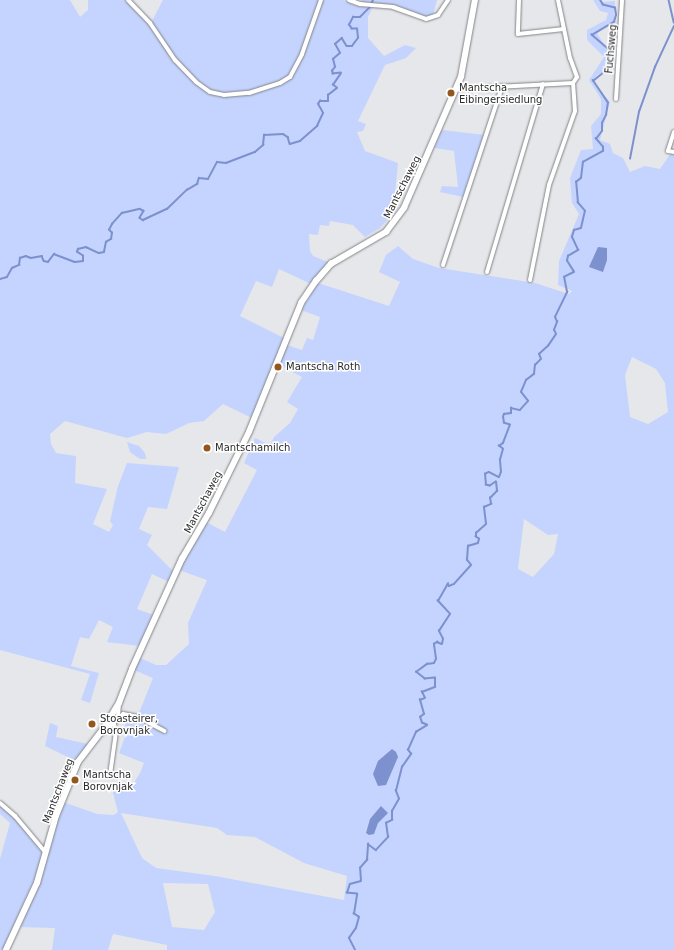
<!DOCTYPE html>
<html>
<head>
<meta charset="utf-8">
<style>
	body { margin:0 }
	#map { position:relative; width:674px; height:950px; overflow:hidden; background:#e6e7ea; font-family:"DejaVu Sans",sans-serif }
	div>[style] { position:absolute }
	.green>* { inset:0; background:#c4d4fe }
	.water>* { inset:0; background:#7c91cd }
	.stream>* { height:1.5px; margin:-0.75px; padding:0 0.75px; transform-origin:0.75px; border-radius:0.75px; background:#7c91cd }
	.roads { filter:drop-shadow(0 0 1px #838487) drop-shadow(0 0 1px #838487) }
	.street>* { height:4px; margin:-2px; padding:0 2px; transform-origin:2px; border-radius:2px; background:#fff }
	.secondary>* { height:5.5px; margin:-2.75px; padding:0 2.75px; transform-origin:2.75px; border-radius:2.75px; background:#fff }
	.dots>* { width:11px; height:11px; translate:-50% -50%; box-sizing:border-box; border:2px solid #fff; border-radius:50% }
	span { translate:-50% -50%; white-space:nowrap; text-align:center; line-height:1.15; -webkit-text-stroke:3px #fff; paint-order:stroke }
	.street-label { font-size:10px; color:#2a2a2b }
	.poi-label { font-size:10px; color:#2a2a2b }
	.left { translate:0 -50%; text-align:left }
</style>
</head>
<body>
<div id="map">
	<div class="green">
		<i style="clip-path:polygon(0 0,70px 0,80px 17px,88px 10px,88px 0,131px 0,152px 21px,163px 0,344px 0,356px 6px,373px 7px,368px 17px,368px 38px,384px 56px,405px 45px,416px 48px,406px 58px,385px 65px,358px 121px,366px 124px,363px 131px,357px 132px,365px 151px,398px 163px,393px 214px,380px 228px,365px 237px,353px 225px,330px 221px,329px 226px,320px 225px,318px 235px,309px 234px,310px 251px,313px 256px,330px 263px,311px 284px,279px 269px,272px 287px,256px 281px,240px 316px,284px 338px,252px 418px,223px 404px,204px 421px,189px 423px,166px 434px,147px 432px,127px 438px,65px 421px,50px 434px,51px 444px,56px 453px,76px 456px,75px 483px,107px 489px,93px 524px,109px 532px,113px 525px,110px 521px,118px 486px,127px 463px,179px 467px,167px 509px,148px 507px,139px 529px,152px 535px,147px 545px,173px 571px,169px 582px,152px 574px,137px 609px,154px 615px,140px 646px,107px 642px,113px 627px,99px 620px,89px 639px,80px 637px,71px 666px,99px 673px,90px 703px,81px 700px,90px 674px,0 650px)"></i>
		<i style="clip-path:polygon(362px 0,437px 0,433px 15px,428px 18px,396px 6px,360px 3px)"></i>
		<i style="clip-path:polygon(evenodd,593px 0,601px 0,601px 2px,615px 1px,614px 21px,597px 33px,612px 58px,607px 70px,597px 75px,593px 82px,610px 102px,600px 140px,610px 144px,613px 153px,623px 158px,630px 172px,645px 166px,660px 169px,671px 153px,674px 154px,674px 950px,167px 950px,167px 945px,113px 934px,108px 950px,52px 950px,55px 928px,19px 927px,63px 802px,97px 814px,114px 815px,118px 812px,112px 789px,130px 789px,140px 773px,144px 763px,119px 753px,126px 734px,122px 732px,129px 716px,137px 718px,153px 678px,134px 670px,140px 658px,156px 665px,166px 665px,189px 644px,188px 623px,207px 580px,179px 570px,206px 522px,225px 532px,257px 470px,244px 463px,255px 438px,270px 445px,274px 437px,290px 423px,298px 409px,287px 402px,302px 377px,279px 365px,287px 345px,302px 350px,307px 338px,313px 340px,320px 317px,301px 310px,318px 283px,389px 306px,400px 282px,379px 272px,386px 255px,398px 246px,413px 259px,439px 268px,535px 283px,569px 294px,572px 291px,558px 285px,559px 261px,579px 214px,572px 203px,570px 178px,581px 150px,593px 149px,591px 126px,601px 114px,601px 99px,589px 80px,604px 57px,587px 40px,587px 30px,606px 20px,608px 13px,600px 11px,593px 0,632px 357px,656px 369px,665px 383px,668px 412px,648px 424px,630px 417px,625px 375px,632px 357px,593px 0,524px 519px,548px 535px,558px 534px,554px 554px,533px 577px,518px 569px,524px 519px,593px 0,121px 813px,217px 828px,227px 835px,255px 837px,304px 863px,347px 876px,344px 900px,215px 876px,156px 868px,142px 858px,121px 813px,593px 0,163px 883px,208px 884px,215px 912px,204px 930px,172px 927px,163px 883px)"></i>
		<i style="clip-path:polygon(442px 130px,485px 135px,463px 197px,440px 192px,442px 186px,458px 187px,454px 151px,434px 148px)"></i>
		<i style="clip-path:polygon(127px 442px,139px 446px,145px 453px,146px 459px,140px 459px,130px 452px)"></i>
		<i style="clip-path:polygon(50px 723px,58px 726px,56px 737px,88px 744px,76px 761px,45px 746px)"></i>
		<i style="clip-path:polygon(0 805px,11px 813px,43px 852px,30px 893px,4px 950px,0 950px,0 859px,10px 823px,0 814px)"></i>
	</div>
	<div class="water">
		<i style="clip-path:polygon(598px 247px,607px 248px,607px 260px,603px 272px,589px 267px)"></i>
		<i style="clip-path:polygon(392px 749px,396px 752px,398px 757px,386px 785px,378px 786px,373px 774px,378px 761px)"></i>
		<i style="clip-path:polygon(381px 806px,388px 813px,378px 823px,374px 834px,369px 835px,366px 833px,370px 819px)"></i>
	</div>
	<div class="stream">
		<i style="left:669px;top:0;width:23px;rotate:77deg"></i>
		<i style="left:630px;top:159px;width:48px;rotate:-79.2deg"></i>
		<i style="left:639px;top:112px;width:48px;rotate:-70.4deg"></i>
		<i style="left:655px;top:67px;width:45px;rotate:-65.1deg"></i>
		<i style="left:0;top:279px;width:7px;rotate:-16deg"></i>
		<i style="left:7px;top:277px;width:10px;rotate:-61deg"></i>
		<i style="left:12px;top:268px;width:8px;rotate:-23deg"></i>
		<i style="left:19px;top:265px;width:7px;rotate:-82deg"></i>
		<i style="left:20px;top:258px;width:6px;rotate:-18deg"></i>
		<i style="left:26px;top:256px;width:5px;rotate:22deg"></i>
		<i style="left:31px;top:258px;width:11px;rotate:-10deg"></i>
		<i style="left:42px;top:256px;width:5px;rotate:68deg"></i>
		<i style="left:44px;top:261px;width:4px;rotate:14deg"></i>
		<i style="left:48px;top:262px;width:10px;rotate:-53deg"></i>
		<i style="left:54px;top:254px;width:22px;rotate:21deg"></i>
		<i style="left:75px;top:262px;width:8px;rotate:-7deg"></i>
		<i style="left:83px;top:261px;width:5px;rotate:-90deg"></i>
		<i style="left:83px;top:256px;width:7px;rotate:-146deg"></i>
		<i style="left:77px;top:252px;width:3px;rotate:-72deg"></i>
		<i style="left:78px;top:249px;width:8px;rotate:-14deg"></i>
		<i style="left:86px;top:247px;width:14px;rotate:25deg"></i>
		<i style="left:99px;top:253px;width:5px;rotate:-11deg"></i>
		<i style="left:104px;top:252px;width:10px;rotate:-79deg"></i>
		<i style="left:106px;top:242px;width:6px;rotate:-31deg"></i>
		<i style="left:111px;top:239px;width:6px;rotate:-81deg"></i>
		<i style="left:112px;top:233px;width:4px;rotate:-135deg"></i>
		<i style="left:109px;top:230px;width:7px;rotate:-63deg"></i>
		<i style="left:112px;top:224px;width:15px;rotate:-48deg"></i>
		<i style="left:122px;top:213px;width:18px;rotate:-13deg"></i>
		<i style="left:140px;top:209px;width:4px;rotate:27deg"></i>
		<i style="left:144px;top:211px;width:8px;rotate:120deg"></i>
		<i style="left:140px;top:218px;width:4px;rotate:34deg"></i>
		<i style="left:143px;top:220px;width:26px;rotate:-25deg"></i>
		<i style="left:167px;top:209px;width:28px;rotate:-44deg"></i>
		<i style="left:187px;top:190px;width:12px;rotate:-31deg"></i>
		<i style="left:197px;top:184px;width:6px;rotate:-72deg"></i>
		<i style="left:199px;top:178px;width:9px;rotate:6deg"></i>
		<i style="left:208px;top:179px;width:19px;rotate:-62deg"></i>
		<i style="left:217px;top:162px;width:9px;rotate:6deg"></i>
		<i style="left:226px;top:163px;width:31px;rotate:-21deg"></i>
		<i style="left:255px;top:152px;width:11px;rotate:-41deg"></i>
		<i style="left:263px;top:145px;width:10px;rotate:-84deg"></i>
		<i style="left:264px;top:135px;width:19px;rotate:-3deg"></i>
		<i style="left:283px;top:134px;width:6px;rotate:31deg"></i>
		<i style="left:288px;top:137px;width:7px;rotate:74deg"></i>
		<i style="left:290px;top:144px;width:10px;rotate:-17deg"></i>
		<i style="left:300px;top:141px;width:23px;rotate:-41deg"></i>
		<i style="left:317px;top:126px;width:14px;rotate:-65deg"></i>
		<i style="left:323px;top:113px;width:10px;rotate:-119deg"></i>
		<i style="left:318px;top:104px;width:4px;rotate:-56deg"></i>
		<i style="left:320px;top:101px;width:8px"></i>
		<i style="left:328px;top:101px;width:6px;rotate:-90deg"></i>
		<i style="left:328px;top:95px;width:11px;rotate:-38deg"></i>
		<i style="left:337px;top:88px;width:5px;rotate:-143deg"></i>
		<i style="left:333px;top:85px;width:14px;rotate:-56deg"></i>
		<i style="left:341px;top:73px;width:8px;rotate:173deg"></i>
		<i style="left:333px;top:74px;width:3px;rotate:-108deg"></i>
		<i style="left:332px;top:71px;width:5px;rotate:-53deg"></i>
		<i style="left:335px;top:67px;width:8px;rotate:-104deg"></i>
		<i style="left:333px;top:59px;width:9px;rotate:-41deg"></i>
		<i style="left:340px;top:53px;width:10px;rotate:-119deg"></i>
		<i style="left:335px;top:44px;width:9px;rotate:-41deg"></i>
		<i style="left:342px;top:38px;width:9px;rotate:58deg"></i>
		<i style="left:347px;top:46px;width:5px"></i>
		<i style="left:352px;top:46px;width:10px;rotate:-53deg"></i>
		<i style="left:358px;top:38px;width:9px;rotate:-96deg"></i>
		<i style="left:357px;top:29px;width:5px;rotate:180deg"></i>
		<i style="left:352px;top:29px;width:5px;rotate:-127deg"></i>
		<i style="left:349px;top:25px;width:9px;rotate:-63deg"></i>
		<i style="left:353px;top:17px;width:7px"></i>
		<i style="left:360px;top:17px;width:13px;rotate:-45deg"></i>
		<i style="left:369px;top:8px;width:9px;rotate:-63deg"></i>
		<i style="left:355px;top:950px;width:13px;rotate:-117deg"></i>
		<i style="left:349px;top:938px;width:12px;rotate:-55deg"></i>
		<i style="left:356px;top:928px;width:11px;rotate:-75deg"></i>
		<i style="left:359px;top:917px;width:6px;rotate:-149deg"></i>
		<i style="left:354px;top:914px;width:20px;rotate:-81deg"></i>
		<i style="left:357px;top:894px;width:10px;rotate:-174deg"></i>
		<i style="left:347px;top:893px;width:9px;rotate:-72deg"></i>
		<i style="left:350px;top:884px;width:11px;rotate:-15deg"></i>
		<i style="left:361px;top:881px;width:13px;rotate:-94deg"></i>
		<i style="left:360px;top:868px;width:11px;rotate:-49deg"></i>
		<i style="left:367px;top:860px;width:16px;rotate:-86deg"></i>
		<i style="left:368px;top:844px;width:10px;rotate:37deg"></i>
		<i style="left:376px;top:850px;width:18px;rotate:-47deg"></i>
		<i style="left:388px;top:837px;width:14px;rotate:-98deg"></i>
		<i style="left:386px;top:823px;width:7px;rotate:-27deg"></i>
		<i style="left:392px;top:820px;width:9px;rotate:-90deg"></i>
		<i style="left:392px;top:811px;width:14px;rotate:-60deg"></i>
		<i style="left:399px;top:799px;width:9px;rotate:-111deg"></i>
		<i style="left:396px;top:791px;width:25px;rotate:-76deg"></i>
		<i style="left:402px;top:767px;width:16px;rotate:-55deg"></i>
		<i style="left:411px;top:754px;width:5px;rotate:-127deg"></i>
		<i style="left:408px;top:750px;width:20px;rotate:-66deg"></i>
		<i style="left:416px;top:732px;width:13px;rotate:-32deg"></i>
		<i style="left:427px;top:725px;width:5px;rotate:-158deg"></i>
		<i style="left:422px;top:723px;width:6px;rotate:-108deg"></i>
		<i style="left:420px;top:717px;width:5px;rotate:-37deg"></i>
		<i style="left:424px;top:714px;width:15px;rotate:-106deg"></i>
		<i style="left:420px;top:700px;width:5px;rotate:-22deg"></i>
		<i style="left:425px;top:698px;width:7px;rotate:-117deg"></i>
		<i style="left:422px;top:692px;width:14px;rotate:-21deg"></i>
		<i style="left:435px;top:687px;width:9px;rotate:-90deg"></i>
		<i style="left:435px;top:678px;width:10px;rotate:174deg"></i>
		<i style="left:425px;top:679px;width:11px;rotate:-142deg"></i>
		<i style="left:416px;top:672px;width:14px;rotate:-36deg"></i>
		<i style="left:427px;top:664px;width:7px;rotate:-8deg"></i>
		<i style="left:434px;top:663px;width:4px;rotate:-63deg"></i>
		<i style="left:436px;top:659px;width:15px;rotate:-98deg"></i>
		<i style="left:434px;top:644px;width:4px;rotate:-34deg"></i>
		<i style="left:437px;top:642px;width:5px;rotate:22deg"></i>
		<i style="left:442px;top:644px;width:5px;rotate:-79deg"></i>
		<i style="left:443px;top:639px;width:9px;rotate:-117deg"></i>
		<i style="left:439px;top:631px;width:20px;rotate:-57deg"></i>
		<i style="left:450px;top:614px;width:18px;rotate:-133deg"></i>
		<i style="left:438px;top:601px;width:20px;rotate:-60deg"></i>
		<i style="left:448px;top:584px;width:2px;rotate:63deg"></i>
		<i style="left:449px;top:586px;width:5px;rotate:-22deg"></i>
		<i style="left:454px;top:584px;width:25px;rotate:-48deg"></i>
		<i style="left:471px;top:565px;width:6px;rotate:-129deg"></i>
		<i style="left:467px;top:560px;width:14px;rotate:-86deg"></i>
		<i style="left:468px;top:546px;width:10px;rotate:-17deg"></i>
		<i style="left:478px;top:543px;width:4px;rotate:-76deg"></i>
		<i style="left:479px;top:539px;width:4px;rotate:-146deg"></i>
		<i style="left:476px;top:537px;width:4px;rotate:-90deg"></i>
		<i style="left:476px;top:533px;width:13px;rotate:-42deg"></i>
		<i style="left:486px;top:524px;width:17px;rotate:-97deg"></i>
		<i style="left:484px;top:507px;width:8px;rotate:-23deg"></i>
		<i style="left:491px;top:504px;width:6px;rotate:-99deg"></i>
		<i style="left:490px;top:498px;width:10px;rotate:-45deg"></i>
		<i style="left:497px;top:491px;width:9px;rotate:-96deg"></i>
		<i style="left:496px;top:482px;width:7px;rotate:146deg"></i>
		<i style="left:490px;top:486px;width:4px;rotate:-166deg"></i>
		<i style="left:486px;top:485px;width:11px;rotate:-95deg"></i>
		<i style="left:485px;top:474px;width:4px;rotate:-27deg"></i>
		<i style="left:489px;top:472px;width:11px;rotate:27deg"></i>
		<i style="left:499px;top:477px;width:5px;rotate:-68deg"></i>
		<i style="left:501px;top:472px;width:12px;rotate:-95deg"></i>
		<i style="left:500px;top:460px;width:11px;rotate:-75deg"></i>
		<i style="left:503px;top:449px;width:5px;rotate:-143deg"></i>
		<i style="left:499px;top:446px;width:5px;rotate:-37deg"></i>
		<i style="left:503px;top:443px;width:19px;rotate:-69deg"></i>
		<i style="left:510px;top:425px;width:6px;rotate:-162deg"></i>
		<i style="left:504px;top:423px;width:6px;rotate:-99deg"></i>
		<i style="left:503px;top:417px;width:3px;rotate:-72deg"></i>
		<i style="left:504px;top:414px;width:7px;rotate:-8deg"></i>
		<i style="left:511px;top:413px;width:5px;rotate:-90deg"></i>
		<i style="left:511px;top:408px;width:9px;rotate:13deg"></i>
		<i style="left:520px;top:410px;width:12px;rotate:-48deg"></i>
		<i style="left:528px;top:401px;width:11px;rotate:-128deg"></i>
		<i style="left:521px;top:392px;width:13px;rotate:-67deg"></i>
		<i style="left:526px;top:380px;width:10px;rotate:-37deg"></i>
		<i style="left:534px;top:374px;width:9px;rotate:-84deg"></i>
		<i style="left:535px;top:365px;width:8px;rotate:-45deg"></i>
		<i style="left:541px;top:359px;width:5px;rotate:-112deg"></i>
		<i style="left:539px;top:354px;width:12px;rotate:-42deg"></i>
		<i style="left:548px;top:346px;width:14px;rotate:-56deg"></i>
		<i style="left:556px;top:334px;width:4px;rotate:-117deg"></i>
		<i style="left:554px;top:330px;width:9px;rotate:-69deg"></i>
		<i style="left:557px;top:322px;width:5px;rotate:-112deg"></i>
		<i style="left:555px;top:317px;width:28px;rotate:-64deg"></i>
		<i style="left:567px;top:292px;width:15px;rotate:-101deg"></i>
		<i style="left:564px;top:277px;width:11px;rotate:-27deg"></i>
		<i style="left:574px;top:272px;width:13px;rotate:-122deg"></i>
		<i style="left:567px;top:261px;width:5px;rotate:-79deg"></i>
		<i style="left:568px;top:256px;width:12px;rotate:-31deg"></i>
		<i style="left:578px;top:250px;width:14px;rotate:-115deg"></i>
		<i style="left:572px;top:237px;width:7px;rotate:-74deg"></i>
		<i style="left:574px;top:230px;width:7px;rotate:-16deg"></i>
		<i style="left:581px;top:228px;width:17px;rotate:-77deg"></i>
		<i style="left:585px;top:211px;width:11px;rotate:-131deg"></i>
		<i style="left:578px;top:203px;width:21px;rotate:-95deg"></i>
		<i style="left:576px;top:182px;width:6px;rotate:-39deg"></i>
		<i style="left:581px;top:178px;width:16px;rotate:-83deg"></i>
		<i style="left:583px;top:162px;width:23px;rotate:-29deg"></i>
		<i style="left:603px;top:151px;width:4px;rotate:-90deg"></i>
		<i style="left:603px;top:147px;width:11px;rotate:-131deg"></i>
		<i style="left:596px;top:139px;width:10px;rotate:-53deg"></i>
		<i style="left:602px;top:131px;width:8px;rotate:-90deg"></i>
		<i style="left:602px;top:123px;width:9px;rotate:-63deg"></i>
		<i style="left:606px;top:115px;width:12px;rotate:-81deg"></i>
		<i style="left:608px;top:103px;width:27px;rotate:-124deg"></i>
		<i style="left:593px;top:81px;width:21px;rotate:-39deg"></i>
		<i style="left:609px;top:68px;width:18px;rotate:-90deg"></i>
		<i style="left:609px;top:50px;width:23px;rotate:-139deg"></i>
		<i style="left:592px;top:35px;width:26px;rotate:-31deg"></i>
		<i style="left:614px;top:22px;width:7px;rotate:-74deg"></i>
		<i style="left:616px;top:15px;width:7px;rotate:-98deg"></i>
		<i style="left:615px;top:8px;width:12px;rotate:-166deg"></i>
		<i style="left:603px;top:5px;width:6px;rotate:-121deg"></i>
	</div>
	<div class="roads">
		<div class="street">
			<i style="left:128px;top:0;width:32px;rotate:46deg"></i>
			<i style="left:150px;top:23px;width:45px;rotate:56deg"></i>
			<i style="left:175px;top:60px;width:30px;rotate:46deg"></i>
			<i style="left:196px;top:82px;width:17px;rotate:36deg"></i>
			<i style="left:210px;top:92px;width:14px;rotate:12deg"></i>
			<i style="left:224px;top:95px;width:25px;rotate:-5deg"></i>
			<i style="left:249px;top:93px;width:33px;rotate:-18deg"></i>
			<i style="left:280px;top:83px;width:12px;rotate:-31deg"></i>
			<i style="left:290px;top:77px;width:26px;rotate:-62deg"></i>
			<i style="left:302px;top:54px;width:57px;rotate:-70.6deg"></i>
			<i style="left:349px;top:0;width:12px;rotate:20deg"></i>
			<i style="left:360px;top:4px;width:33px;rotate:5deg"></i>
			<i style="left:393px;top:7px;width:35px;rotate:20deg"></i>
			<i style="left:426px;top:19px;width:13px;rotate:-18deg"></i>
			<i style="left:438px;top:15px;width:18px;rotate:-56deg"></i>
			<i style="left:519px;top:0;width:34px;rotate:92deg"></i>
			<i style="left:518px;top:34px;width:46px;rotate:-6.2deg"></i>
			<i style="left:457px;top:89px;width:116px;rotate:-3deg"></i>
			<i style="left:573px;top:83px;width:7px;rotate:-56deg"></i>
			<i style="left:577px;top:77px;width:20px;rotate:-110deg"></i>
			<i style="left:570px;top:58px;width:59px;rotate:-101.7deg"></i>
			<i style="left:616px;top:99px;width:99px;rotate:-86.5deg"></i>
			<i style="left:674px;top:132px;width:20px;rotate:108deg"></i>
			<i style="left:668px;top:151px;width:6px;rotate:9deg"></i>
			<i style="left:443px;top:265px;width:188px;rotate:-71.7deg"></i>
			<i style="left:487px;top:272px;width:196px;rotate:-73.4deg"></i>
			<i style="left:530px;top:280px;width:97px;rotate:-78.7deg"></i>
			<i style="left:549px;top:185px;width:78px;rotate:-70.6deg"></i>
			<i style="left:575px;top:111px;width:28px;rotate:-94deg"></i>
			<i style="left:118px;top:717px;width:14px;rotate:-86deg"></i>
			<i style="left:101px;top:734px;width:30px;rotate:-42deg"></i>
			<i style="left:123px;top:714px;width:15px;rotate:11deg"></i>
			<i style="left:138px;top:717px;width:30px;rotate:28deg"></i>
			<i style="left:110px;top:775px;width:43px;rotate:-82.1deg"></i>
			<i style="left:116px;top:732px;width:8px;rotate:-104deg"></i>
			<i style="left:0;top:803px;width:20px;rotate:41deg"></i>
			<i style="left:15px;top:816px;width:48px;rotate:50deg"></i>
		</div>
		<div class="secondary">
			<i style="left:6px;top:950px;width:74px;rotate:-65.2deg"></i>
			<i style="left:37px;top:883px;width:70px;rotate:-74.2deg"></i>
			<i style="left:56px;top:816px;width:58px;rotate:-67.8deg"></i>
			<i style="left:78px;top:762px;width:43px;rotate:-52.6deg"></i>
			<i style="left:104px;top:728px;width:29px;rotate:-59deg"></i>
			<i style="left:119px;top:703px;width:36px;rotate:-69deg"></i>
			<i style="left:132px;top:669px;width:121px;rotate:-65.6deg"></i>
			<i style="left:182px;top:559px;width:53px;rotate:-59.6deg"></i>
			<i style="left:209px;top:513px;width:90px;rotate:-63.7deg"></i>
			<i style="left:249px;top:432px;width:139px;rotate:-68deg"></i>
			<i style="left:301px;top:303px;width:27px;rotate:-56deg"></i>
			<i style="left:316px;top:281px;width:23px;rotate:-49deg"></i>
			<i style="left:331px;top:264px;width:64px;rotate:-30.2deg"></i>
			<i style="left:386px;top:232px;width:30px;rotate:-53deg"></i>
			<i style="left:404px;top:208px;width:143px;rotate:-66.5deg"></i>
			<i style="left:461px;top:77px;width:78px;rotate:-79.7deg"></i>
		</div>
	</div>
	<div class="dots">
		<i style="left:451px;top:93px;background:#94561b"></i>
		<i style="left:278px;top:367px;background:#94561b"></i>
		<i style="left:207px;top:448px;background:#94561b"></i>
		<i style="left:92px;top:724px;background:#94561b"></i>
		<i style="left:75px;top:780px;background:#94561b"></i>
	</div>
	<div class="street-label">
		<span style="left:611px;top:49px;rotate:-85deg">Fuchsweg</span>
		<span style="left:402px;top:187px;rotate:-63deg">Mantschaweg</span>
		<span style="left:203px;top:502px;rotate:-62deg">Mantschaweg</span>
		<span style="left:58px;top:791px;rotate:-69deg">Mantschaweg</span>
	</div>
	<div class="poi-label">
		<span class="left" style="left:459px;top:93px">Mantscha<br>Eibingersiedlung</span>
		<span class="left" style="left:286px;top:367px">Mantscha Roth</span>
		<span class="left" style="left:215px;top:448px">Mantschamilch</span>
		<span class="left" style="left:100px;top:724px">Stoasteirer,<br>Borovnjak</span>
		<span class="left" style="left:83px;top:780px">Mantscha<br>Borovnjak</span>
	</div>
</div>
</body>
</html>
